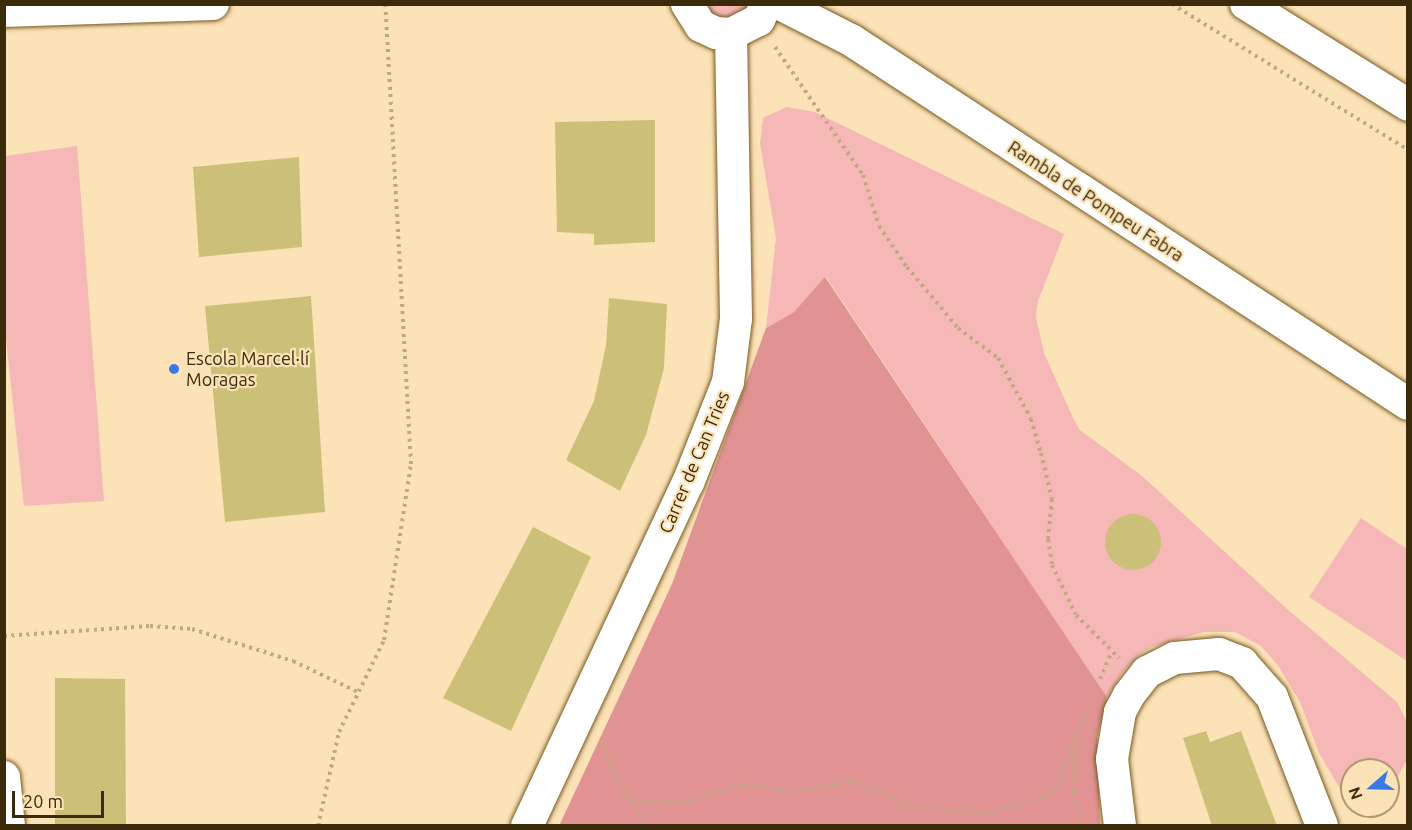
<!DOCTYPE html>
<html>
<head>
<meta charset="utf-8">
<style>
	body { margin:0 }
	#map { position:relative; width:1412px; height:830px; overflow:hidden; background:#fce2b7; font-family:Ubuntu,sans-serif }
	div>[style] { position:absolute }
	.green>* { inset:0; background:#f6b8b7 }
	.forest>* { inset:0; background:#e09392 }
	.building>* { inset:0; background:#ccc078 }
	.round { border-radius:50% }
	.path>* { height:4px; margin-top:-2px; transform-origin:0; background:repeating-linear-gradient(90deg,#c0a981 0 3px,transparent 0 7.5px) }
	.roads { filter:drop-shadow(0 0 2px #78591f) drop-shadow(0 0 2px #78591f) }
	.minor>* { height:32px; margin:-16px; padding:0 16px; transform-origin:16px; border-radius:16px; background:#fff }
	.dots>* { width:16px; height:16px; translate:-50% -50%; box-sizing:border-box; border:3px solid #fce2b7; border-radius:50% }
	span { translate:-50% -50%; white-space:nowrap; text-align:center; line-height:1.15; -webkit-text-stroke:4.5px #fce2b7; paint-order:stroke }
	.street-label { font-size:18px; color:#3c2b0b }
	.poi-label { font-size:18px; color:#3c2b0b }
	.left { translate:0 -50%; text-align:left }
	.frame { position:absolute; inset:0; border:6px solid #3c2b0b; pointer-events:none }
	.north { position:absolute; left:1340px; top:758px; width:60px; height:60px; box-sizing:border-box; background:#fce2b7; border:2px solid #af9972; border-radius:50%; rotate:250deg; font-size:16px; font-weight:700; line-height:24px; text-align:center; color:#3c2b0b }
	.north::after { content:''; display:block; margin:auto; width:21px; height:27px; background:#3a7ae8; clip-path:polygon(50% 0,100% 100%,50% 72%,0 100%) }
	.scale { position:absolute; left:12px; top:791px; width:92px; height:27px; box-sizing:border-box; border:3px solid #3c2b0b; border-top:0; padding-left:8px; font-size:18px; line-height:21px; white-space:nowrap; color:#3c2b0b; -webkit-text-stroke:4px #fce2b7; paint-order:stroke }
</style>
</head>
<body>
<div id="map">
	<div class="green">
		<i style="clip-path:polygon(697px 5px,754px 5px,726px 23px)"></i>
		<i style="clip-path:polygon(786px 107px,815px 112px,1064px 234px,1038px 301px,1036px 317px,1044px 353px,1073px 418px,1080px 430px,1142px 476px,1286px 608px,1397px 702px,1407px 722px,1408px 757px,1397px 779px,1388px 790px,1388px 770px,1352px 770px,1352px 806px,1374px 806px,1372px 808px,1358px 813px,1348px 802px,1319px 753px,1300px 702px,1279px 667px,1261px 646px,1235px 632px,1204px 632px,1151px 647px,1140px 654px,1122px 673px,1107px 697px,826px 277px,794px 312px,766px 328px,776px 238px,760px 144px,763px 118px)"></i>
		<i style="clip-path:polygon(77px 146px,104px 501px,24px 506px,5px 329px,5px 156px)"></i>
		<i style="clip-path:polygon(1361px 518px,1407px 549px,1407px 661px,1309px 597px)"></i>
	</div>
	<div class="forest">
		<i style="clip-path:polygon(825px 277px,1107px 697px,1097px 737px,1100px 825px,559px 826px,672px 584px,766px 328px,794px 312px)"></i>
	</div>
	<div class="building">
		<i style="clip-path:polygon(655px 120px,655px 242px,594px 245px,594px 234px,557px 232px,555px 122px)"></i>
		<i style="clip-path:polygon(299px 157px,302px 247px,199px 257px,193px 167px)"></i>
		<i style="clip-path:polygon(311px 296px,325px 512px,225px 522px,205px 306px)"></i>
		<i style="clip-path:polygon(609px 298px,667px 304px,664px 368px,646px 435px,620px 491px,566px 460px,594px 401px,606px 345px)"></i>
		<i class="round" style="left:1105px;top:514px;width:56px;height:56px"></i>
		<i style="clip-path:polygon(533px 527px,591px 557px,511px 731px,443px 698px)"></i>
		<i style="clip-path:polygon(55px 678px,125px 679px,126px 826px,55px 826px)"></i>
		<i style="clip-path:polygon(1206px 731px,1210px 742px,1241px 731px,1277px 826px,1212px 826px,1183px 738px)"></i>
	</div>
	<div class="path">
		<i style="left:1172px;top:4px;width:278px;rotate:31.7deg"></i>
		<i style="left:775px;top:47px;width:155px;rotate:55.5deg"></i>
		<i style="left:863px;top:175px;width:53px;rotate:72.6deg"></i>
		<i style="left:879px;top:226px;width:50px;rotate:55.7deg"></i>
		<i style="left:907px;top:267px;width:80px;rotate:50.1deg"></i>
		<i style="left:958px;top:328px;width:50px;rotate:36.9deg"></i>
		<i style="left:998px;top:358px;width:69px;rotate:61.6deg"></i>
		<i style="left:1031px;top:419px;width:35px;rotate:74deg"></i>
		<i style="left:1041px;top:453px;width:47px;rotate:76.6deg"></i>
		<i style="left:1052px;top:499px;width:40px;rotate:95.7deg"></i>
		<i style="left:1048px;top:539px;width:26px;rotate:81deg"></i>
		<i style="left:1052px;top:565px;width:55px;rotate:64.4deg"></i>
		<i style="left:1076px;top:615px;width:61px;rotate:45deg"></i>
		<i style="left:4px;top:636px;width:146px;rotate:-3.9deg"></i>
		<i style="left:150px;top:626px;width:42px;rotate:4.1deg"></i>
		<i style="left:192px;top:629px;width:106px;rotate:17.6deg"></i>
		<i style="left:293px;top:661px;width:72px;rotate:25.5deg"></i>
		<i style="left:1100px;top:679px;width:28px;rotate:-67deg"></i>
		<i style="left:601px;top:742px;width:36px;rotate:67deg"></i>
		<i style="left:615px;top:775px;width:60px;rotate:58.7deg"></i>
		<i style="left:1075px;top:751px;width:41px;rotate:91.4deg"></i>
		<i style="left:1074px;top:792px;width:35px;rotate:75deg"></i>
		<i style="left:631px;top:802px;width:59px;rotate:-1deg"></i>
		<i style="left:690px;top:801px;width:56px;rotate:-17.8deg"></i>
		<i style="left:743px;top:784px;width:53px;rotate:8.7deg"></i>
		<i style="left:795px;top:792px;width:57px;rotate:-11.1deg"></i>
		<i style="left:851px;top:781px;width:76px;rotate:20.8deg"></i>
		<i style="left:922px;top:808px;width:61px;rotate:5.6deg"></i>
		<i style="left:983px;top:814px;width:74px;rotate:-16.5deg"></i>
		<i style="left:1054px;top:793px;width:86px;rotate:-68.2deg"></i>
		<i style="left:318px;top:826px;width:96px;rotate:-77.4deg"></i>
		<i style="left:339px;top:732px;width:102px;rotate:-63.9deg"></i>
		<i style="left:384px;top:640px;width:178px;rotate:-81.3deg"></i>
		<i style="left:411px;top:464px;width:461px;rotate:-93.2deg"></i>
	</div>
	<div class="roads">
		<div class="minor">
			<i style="left:687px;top:4px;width:26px;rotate:58deg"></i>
			<i style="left:701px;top:26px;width:17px;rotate:25deg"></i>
			<i style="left:716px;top:33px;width:15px;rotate:4deg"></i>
			<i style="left:731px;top:34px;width:31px;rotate:-27deg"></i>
			<i style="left:759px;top:20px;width:17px;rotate:-66deg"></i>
			<i style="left:780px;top:4px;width:80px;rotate:26.9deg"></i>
			<i style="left:851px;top:40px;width:665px;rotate:33.16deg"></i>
			<i style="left:1246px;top:4px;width:191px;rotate:31.9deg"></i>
			<i style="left:4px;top:11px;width:209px;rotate:-1.9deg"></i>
			<i style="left:4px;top:777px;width:49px;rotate:84.2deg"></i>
			<i style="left:527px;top:826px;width:379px;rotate:-64.9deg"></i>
			<i style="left:688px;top:483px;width:109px;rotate:-68.4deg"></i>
			<i style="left:728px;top:382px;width:64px;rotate:-82.8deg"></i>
			<i style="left:736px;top:319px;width:285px;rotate:-91deg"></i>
			<i style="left:1120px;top:826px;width:67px;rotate:-96.8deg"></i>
			<i style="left:1112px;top:759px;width:48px;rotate:-80.3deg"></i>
			<i style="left:1120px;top:712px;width:19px;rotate:-62deg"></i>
			<i style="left:1129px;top:695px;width:29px;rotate:-52deg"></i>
			<i style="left:1147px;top:672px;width:31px;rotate:-27deg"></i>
			<i style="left:1175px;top:658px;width:44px;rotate:-5.2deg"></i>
			<i style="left:1219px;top:654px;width:25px;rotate:21deg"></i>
			<i style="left:1242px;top:663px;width:45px;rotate:48.6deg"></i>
			<i style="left:1272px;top:697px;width:138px;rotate:68.8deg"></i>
		</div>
	</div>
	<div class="dots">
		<i style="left:174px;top:369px;background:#3a7ae8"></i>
	</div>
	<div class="street-label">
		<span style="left:1096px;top:201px;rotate:33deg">Rambla de Pompeu Fabra</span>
		<span style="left:694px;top:462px;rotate:-67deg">Carrer de Can Tries</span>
	</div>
	<div class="poi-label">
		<span class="left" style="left:186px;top:369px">Escola Marcel·lí<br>Moragas</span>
	</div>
	<div class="frame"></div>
	<div class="north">N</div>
	<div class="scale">20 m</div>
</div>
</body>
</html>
